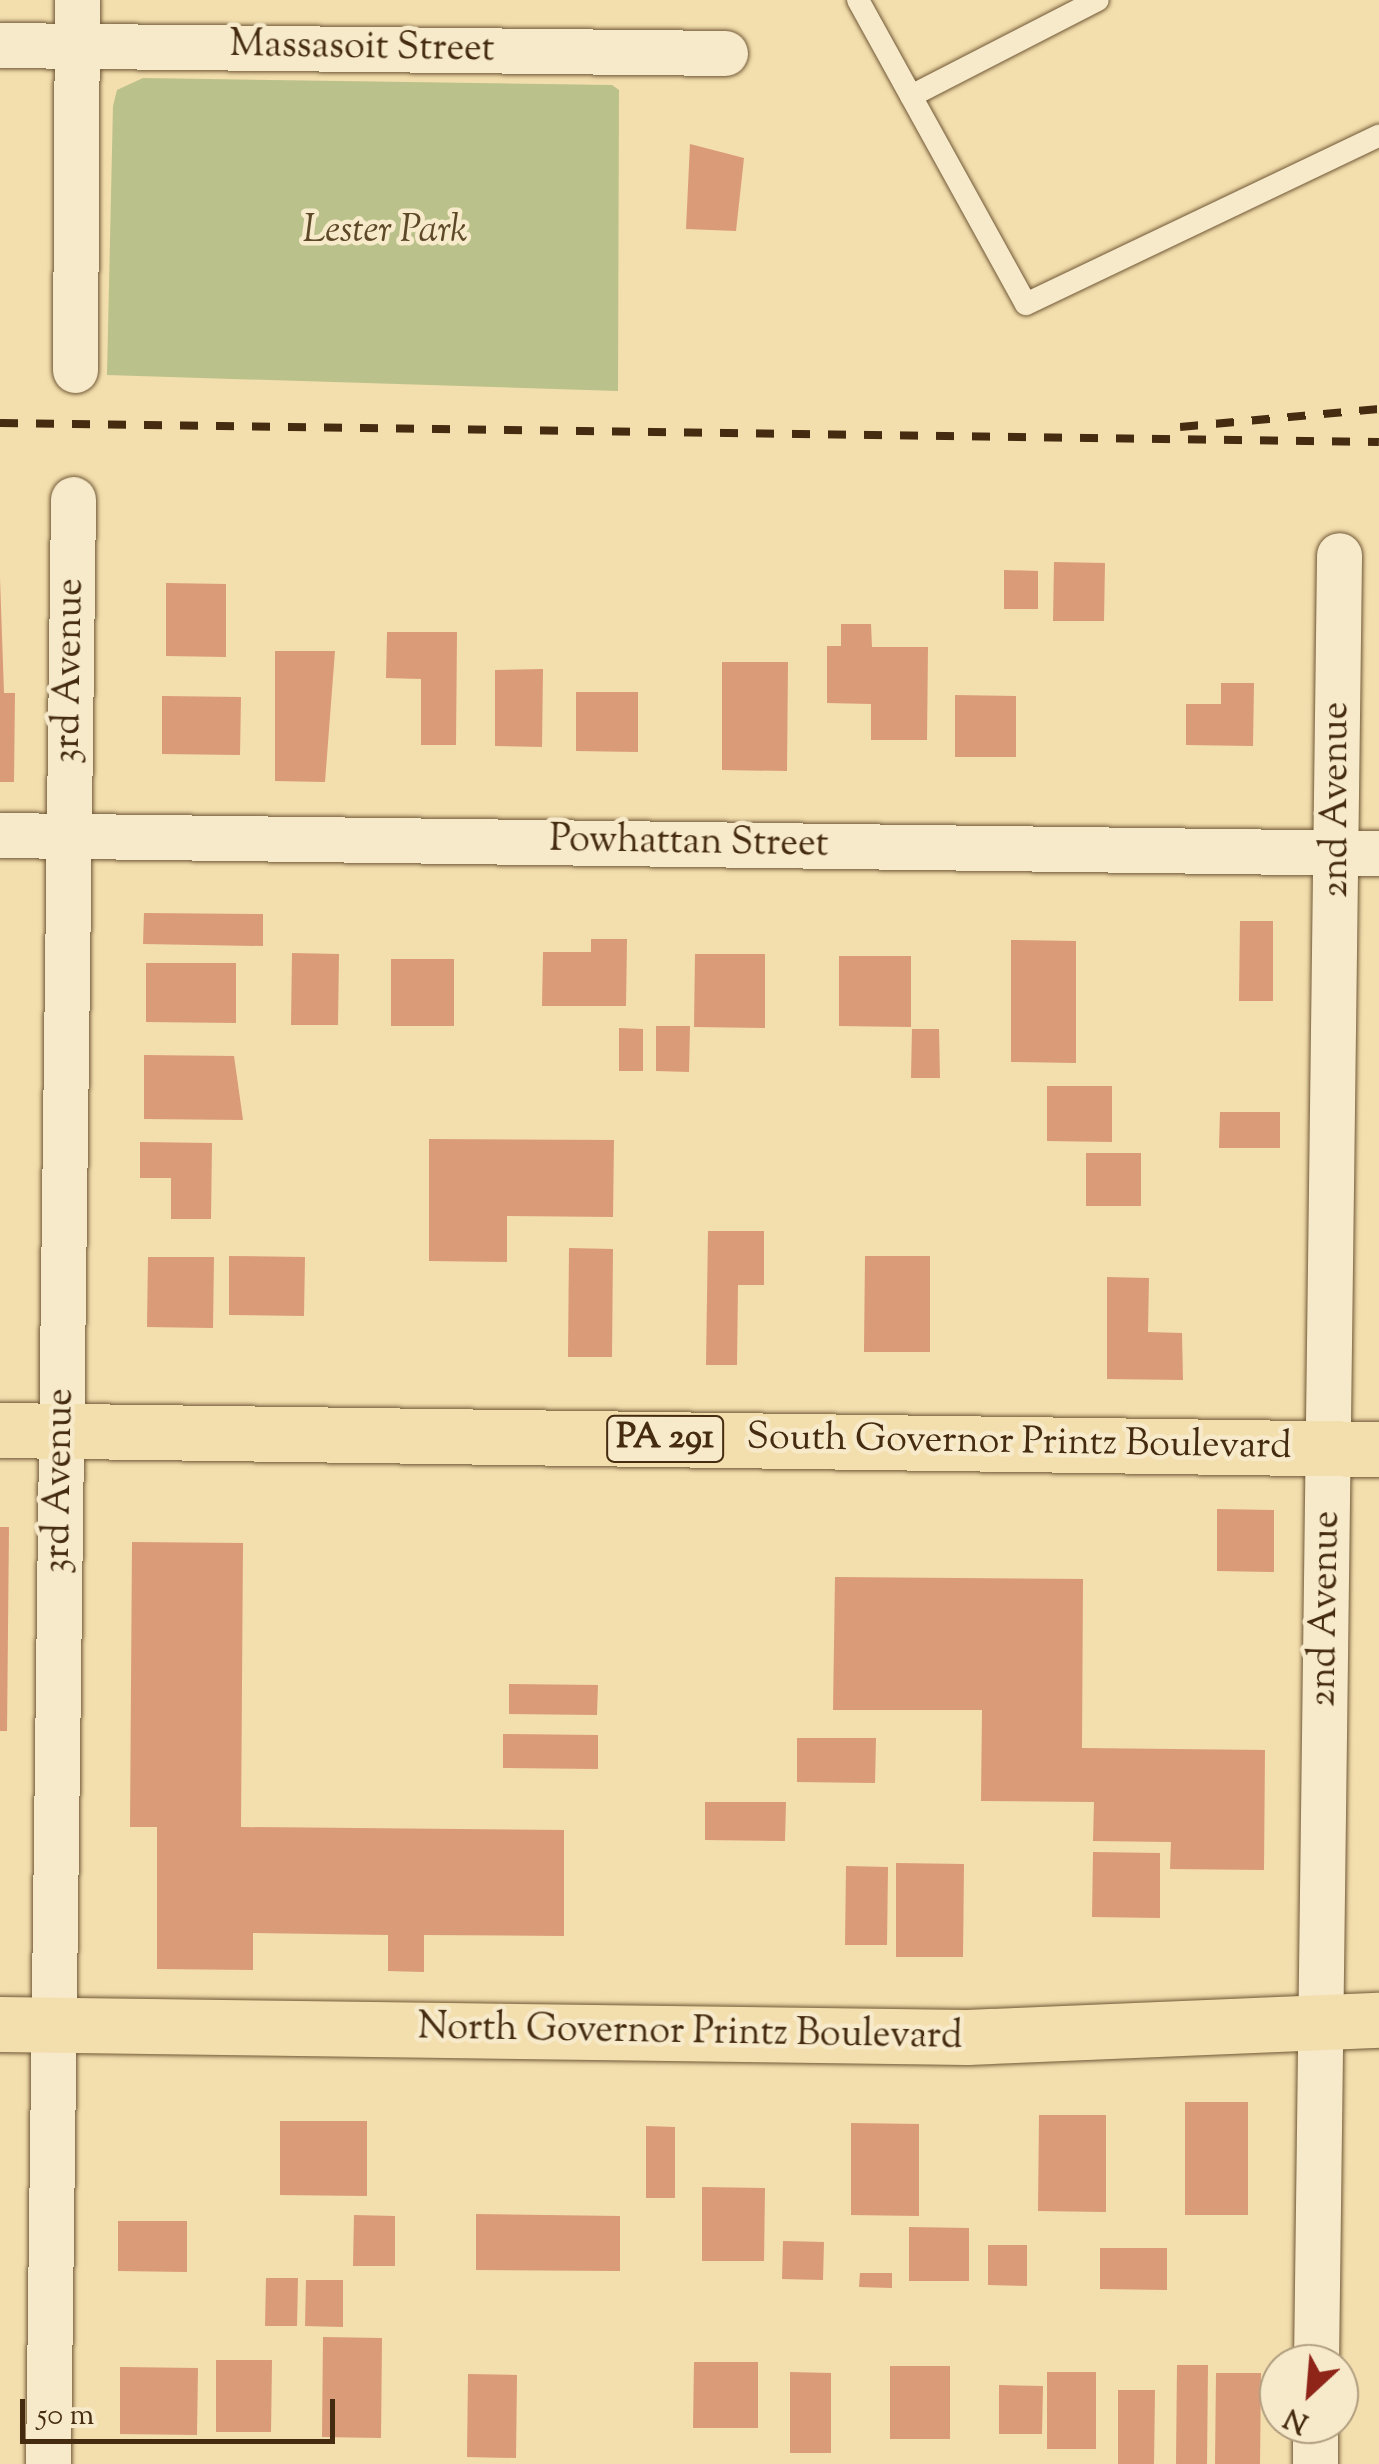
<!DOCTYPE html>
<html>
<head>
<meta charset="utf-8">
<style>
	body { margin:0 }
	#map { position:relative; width:1379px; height:2464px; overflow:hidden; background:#f3dead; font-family:"Sorts Mill Goudy",serif }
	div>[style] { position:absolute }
	.green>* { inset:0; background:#bbc18a }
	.building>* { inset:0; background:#da9b78 }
	.roads { filter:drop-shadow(0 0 2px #705836) drop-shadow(0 0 2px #705836) }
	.lane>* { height:22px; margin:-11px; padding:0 11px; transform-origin:11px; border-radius:11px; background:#f7eaca }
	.street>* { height:45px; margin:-22.5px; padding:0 22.5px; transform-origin:22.5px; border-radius:22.5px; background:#f7eaca }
	.primary>* { height:55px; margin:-27.5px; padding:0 27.5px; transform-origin:27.5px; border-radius:27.5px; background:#f3dead }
	.rail>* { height:8px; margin-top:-4px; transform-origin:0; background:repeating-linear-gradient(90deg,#452b0f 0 18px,transparent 0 36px) }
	span { translate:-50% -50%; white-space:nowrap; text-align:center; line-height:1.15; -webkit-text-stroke:9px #f7eaca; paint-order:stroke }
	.shield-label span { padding:2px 8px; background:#f7eaca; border:2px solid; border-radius:8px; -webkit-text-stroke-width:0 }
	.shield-label { font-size:35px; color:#452b0f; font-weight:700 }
	.street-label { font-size:38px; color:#452b0f }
	.park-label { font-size:38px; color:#5d4928; font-style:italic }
	.north { position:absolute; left:1259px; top:2344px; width:100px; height:100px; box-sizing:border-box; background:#f7eaca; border:2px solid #b09e7f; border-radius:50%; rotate:206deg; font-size:28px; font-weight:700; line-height:40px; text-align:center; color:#452b0f }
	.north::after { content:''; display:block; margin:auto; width:35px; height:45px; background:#8f2418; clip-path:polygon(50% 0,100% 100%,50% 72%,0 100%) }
	.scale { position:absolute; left:20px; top:2399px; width:315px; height:45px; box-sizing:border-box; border:5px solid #452b0f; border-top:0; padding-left:12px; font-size:30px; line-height:35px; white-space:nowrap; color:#452b0f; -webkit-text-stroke:8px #f7eaca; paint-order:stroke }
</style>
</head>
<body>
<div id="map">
	<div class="green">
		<i style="clip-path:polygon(143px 78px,612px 85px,619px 90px,618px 391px,107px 375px,113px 106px,117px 90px)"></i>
	</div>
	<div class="building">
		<i style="clip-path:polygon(690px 144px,744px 158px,736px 231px,686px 229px)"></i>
		<i style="clip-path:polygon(1054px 562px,1105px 563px,1104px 621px,1053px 621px)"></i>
		<i style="clip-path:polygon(1004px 570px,1038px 571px,1038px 609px,1004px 609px)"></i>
		<i style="clip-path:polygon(0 578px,4px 693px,15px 693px,14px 782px,0 782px)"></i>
		<i style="clip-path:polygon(166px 583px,226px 584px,226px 657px,166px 656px)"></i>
		<i style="clip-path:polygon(841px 624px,871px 624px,872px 647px,928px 647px,927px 740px,871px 740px,871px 704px,827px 703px,827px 646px,841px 646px)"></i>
		<i style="clip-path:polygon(387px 632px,457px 632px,456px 745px,421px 745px,421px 679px,386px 678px)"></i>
		<i style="clip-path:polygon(275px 651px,335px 651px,325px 782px,275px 781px)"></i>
		<i style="clip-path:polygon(722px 662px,788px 662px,787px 771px,722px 770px)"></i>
		<i style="clip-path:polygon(543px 669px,542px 747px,495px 746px,495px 670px)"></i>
		<i style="clip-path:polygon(1221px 683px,1254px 683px,1253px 746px,1186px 745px,1186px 704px,1221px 704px)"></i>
		<i style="clip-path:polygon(576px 692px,638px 692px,638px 752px,576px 751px)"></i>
		<i style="clip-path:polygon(955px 695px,1016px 696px,1016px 757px,955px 757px)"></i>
		<i style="clip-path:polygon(162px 696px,241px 697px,240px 755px,162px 754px)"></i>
		<i style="clip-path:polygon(144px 913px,263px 914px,263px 946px,143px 944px)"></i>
		<i style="clip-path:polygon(1240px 921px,1273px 921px,1273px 1001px,1239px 1001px)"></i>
		<i style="clip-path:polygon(591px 939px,627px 939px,626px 1006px,542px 1006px,543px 952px,591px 952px)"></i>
		<i style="clip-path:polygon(1011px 940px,1076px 941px,1076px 1063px,1011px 1062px)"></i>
		<i style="clip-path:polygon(292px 953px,339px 954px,338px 1025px,291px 1025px)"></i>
		<i style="clip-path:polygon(695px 954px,765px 954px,765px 1028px,694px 1027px)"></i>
		<i style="clip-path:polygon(839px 956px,911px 956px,911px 1027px,839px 1026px)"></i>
		<i style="clip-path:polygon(391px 959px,454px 959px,454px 1026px,391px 1026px)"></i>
		<i style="clip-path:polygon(146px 963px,236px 963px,236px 1023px,146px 1022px)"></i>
		<i style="clip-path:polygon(656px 1026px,690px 1026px,689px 1072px,656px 1071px)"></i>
		<i style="clip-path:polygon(619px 1028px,643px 1029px,643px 1071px,619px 1071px)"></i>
		<i style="clip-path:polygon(912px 1029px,939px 1029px,940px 1078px,911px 1078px)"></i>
		<i style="clip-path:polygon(144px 1055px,234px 1056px,243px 1120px,144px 1119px)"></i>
		<i style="clip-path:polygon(1047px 1086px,1112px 1086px,1112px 1142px,1047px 1141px)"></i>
		<i style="clip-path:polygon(1220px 1112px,1280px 1112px,1280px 1148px,1219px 1148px)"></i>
		<i style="clip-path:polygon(429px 1139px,614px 1140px,613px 1217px,507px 1216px,507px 1262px,429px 1261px)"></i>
		<i style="clip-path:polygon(140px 1142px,212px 1143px,211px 1219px,171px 1219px,171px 1178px,140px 1178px)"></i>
		<i style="clip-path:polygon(1086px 1153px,1141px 1153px,1141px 1206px,1086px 1206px)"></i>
		<i style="clip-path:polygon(708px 1231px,764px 1231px,764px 1285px,738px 1285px,737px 1365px,706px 1365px)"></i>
		<i style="clip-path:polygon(569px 1248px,613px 1249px,612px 1357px,568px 1357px)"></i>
		<i style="clip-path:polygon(229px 1256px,305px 1257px,304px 1316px,229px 1315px)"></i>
		<i style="clip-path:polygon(865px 1256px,930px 1256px,930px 1352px,864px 1352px)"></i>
		<i style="clip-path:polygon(148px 1257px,214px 1257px,213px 1328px,147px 1327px)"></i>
		<i style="clip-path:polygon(1107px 1277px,1149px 1278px,1148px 1332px,1182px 1333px,1183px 1380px,1107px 1379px)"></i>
		<i style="clip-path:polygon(1217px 1509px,1274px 1510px,1274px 1572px,1217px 1571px)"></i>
		<i style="clip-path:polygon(0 1527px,9px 1527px,7px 1731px,0 1731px)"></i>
		<i style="clip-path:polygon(132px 1542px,243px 1543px,241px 1827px,564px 1830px,564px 1936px,424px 1935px,424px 1972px,388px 1971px,388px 1935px,253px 1933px,253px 1970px,157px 1969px,157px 1827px,130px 1827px)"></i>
		<i style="clip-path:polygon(835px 1577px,1083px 1579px,1082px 1748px,1265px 1750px,1264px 1870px,1170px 1869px,1171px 1842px,1093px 1841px,1094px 1802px,981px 1801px,982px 1710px,833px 1710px)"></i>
		<i style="clip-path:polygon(509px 1684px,598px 1685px,597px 1715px,509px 1714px)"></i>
		<i style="clip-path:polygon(503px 1734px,598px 1735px,598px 1769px,503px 1768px)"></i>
		<i style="clip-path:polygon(797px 1738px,876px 1738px,875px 1783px,797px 1782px)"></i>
		<i style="clip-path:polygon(705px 1802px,786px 1802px,785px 1841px,705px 1840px)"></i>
		<i style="clip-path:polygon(1093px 1852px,1160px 1853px,1160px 1918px,1092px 1917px)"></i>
		<i style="clip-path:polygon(896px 1863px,964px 1864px,963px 1957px,896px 1957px)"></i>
		<i style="clip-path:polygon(846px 1866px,888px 1867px,887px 1945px,845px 1945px)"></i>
		<i style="clip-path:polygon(1185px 2102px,1248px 2102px,1248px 2215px,1185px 2215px)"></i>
		<i style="clip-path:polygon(1039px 2115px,1106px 2115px,1106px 2212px,1038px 2211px)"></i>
		<i style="clip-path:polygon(280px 2121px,367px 2121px,367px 2196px,280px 2195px)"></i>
		<i style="clip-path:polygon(851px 2123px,919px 2124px,919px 2216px,851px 2215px)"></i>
		<i style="clip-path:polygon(646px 2126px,675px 2127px,675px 2198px,646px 2198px)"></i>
		<i style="clip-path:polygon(702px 2187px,765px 2188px,764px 2261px,702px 2261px)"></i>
		<i style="clip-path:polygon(476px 2214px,620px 2216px,620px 2271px,476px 2270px)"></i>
		<i style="clip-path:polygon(354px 2215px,395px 2216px,395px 2266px,353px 2266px)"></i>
		<i style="clip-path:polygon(118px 2221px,187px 2221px,187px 2272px,118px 2271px)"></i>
		<i style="clip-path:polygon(909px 2227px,969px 2228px,969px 2281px,909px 2281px)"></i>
		<i style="clip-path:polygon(783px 2241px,824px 2242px,823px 2280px,782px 2279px)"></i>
		<i style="clip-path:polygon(988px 2245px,1027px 2245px,1027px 2286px,988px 2285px)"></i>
		<i style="clip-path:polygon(1100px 2248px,1167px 2248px,1167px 2290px,1100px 2289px)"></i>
		<i style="clip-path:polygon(860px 2273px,892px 2273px,892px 2288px,859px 2287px)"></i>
		<i style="clip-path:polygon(266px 2278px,298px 2278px,297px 2326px,265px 2326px)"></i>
		<i style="clip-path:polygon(306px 2280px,343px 2280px,343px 2327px,305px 2326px)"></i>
		<i style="clip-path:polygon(323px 2337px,382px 2338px,381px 2438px,322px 2437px)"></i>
		<i style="clip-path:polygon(216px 2360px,272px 2360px,271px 2432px,216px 2432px)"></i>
		<i style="clip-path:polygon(694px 2362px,758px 2362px,758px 2428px,693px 2428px)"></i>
		<i style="clip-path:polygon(1177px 2365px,1208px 2365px,1207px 2464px,1176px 2464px)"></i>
		<i style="clip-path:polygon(890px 2366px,950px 2366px,950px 2439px,890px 2439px)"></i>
		<i style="clip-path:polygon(120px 2367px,198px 2368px,197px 2435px,120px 2434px)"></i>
		<i style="clip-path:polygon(790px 2372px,831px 2373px,831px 2453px,790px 2453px)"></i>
		<i style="clip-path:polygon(1047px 2372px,1096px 2372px,1096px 2449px,1047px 2449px)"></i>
		<i style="clip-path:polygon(1216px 2373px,1261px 2373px,1260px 2464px,1215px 2464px)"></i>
		<i style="clip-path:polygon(468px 2374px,517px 2375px,516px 2458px,467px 2457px)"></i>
		<i style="clip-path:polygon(999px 2385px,1043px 2386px,1042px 2434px,999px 2434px)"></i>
		<i style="clip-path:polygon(1118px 2390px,1155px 2390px,1154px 2464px,1118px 2464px)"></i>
	</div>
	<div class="roads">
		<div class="lane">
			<i style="left:858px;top:0;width:347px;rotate:61.1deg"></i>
			<i style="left:1026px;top:304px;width:391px;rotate:-25.5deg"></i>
			<i style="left:911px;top:96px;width:210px;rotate:-27.2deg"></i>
		</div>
		<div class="street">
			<i style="left:0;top:45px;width:725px;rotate:0.63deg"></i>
			<i style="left:75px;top:370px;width:370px;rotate:-89.7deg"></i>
			<i style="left:0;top:835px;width:1379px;rotate:0.75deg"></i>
			<i style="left:1316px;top:2364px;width:1809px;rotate:-89.27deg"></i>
			<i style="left:48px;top:2464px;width:1965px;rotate:-89.27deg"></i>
			<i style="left:1315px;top:2464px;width:40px;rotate:-90deg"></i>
		</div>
		<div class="primary">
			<i style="left:0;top:1430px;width:1379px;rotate:0.79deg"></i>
			<i style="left:0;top:2024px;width:967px;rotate:0.77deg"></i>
			<i style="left:967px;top:2037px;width:412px;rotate:-2.4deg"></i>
		</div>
	</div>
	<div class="rail">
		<i style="left:0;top:423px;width:1379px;rotate:0.79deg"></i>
		<i style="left:1180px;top:427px;width:200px;rotate:-5.2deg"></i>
	</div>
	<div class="shield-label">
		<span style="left:665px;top:1439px">PA 291</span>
	</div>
	<div class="street-label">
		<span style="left:362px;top:49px;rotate:1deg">Massasoit Street</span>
		<span style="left:71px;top:671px;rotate:-89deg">3rd Avenue</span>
		<span style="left:1338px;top:800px;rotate:-90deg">2nd Avenue</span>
		<span style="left:689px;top:844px;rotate:1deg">Powhattan Street</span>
		<span style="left:1019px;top:1444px;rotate:1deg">South Governor Printz Boulevard</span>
		<span style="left:61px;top:1481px;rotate:-89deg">3rd Avenue</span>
		<span style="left:1327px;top:1609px;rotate:-89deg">2nd Avenue</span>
		<span style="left:690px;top:2034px;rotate:1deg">North Governor Printz Boulevard</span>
	</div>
	<div class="park-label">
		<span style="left:385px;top:233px">Lester Park</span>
	</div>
	<div class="north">N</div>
	<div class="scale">50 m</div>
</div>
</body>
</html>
